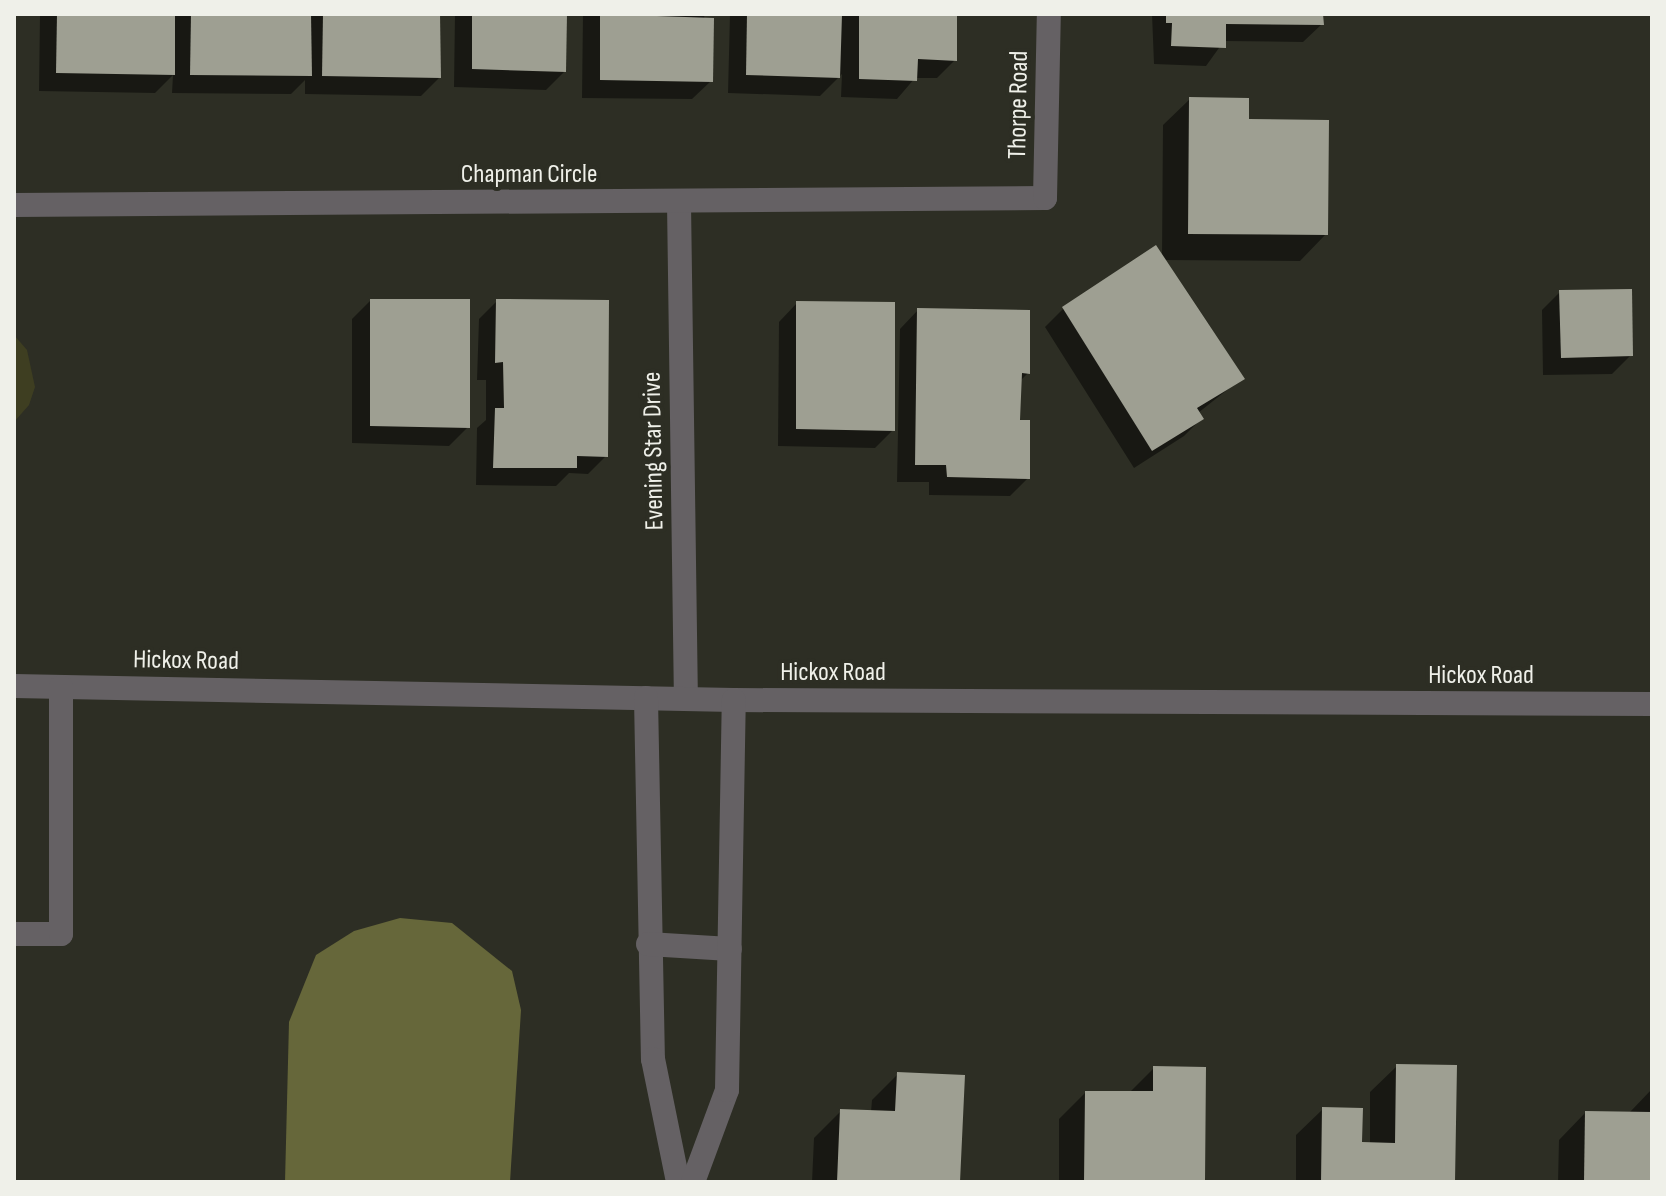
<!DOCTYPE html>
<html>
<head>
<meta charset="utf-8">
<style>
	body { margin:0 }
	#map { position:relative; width:1666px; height:1196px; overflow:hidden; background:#2d2e24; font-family:"Sofia Sans Condensed",sans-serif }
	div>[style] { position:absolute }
	.green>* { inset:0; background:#3e3e21 }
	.water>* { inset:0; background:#66673a }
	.shadow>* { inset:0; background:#0007 }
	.building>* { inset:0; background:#9e9f92 }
	.minor>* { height:24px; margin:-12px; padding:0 12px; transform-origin:12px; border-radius:12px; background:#656164 }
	span { translate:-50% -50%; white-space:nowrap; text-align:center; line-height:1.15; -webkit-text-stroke:8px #2d2e24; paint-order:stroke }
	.street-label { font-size:26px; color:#eff0e9 }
	.frame { position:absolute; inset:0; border:16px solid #eff0e9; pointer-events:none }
</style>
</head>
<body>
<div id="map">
	<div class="green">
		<i style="clip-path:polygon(14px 335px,27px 350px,35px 387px,29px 405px,14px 422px)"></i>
	</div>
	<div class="water">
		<i style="clip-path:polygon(400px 918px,452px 923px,512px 971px,521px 1010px,510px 1182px,285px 1182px,289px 1022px,316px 955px,354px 931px)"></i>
	</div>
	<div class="shadow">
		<i style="clip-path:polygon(40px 14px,426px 14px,439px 78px,421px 96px,305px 94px,305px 80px,291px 94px,172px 93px,173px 75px,155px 93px,39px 91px)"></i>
		<i style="clip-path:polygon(455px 14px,565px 14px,564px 72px,546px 90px,454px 87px)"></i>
		<i style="clip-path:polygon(583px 14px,704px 14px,711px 81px,692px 99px,582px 98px)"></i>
		<i style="clip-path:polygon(730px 14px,955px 14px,955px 60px,937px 78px,915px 78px,897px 99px,841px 97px,842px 74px,820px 96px,728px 93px)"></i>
		<i style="clip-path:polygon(1152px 14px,1321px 14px,1322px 24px,1303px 42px,1224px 41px,1206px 66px,1154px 64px)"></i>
		<i style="clip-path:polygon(1190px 99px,1247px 121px,1326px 234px,1300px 261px,1163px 260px,1242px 378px,1198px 413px,1202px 418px,1184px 436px,1134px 468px,1045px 327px,1063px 309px,1162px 258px,1163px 125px)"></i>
		<i style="clip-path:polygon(1560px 292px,1631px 355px,1612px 374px,1543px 375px,1542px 310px)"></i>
		<i style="clip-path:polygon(370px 301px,468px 427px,449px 446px,352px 443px,352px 319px)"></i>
		<i style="clip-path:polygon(497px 301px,606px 456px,588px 474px,569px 473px,556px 486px,476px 485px,477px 428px,486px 420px,486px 380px,477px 380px,479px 319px)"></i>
		<i style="clip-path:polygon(797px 303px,893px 430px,875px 448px,778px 446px,779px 322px)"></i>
		<i style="clip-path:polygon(918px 310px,1028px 373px,1019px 382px,1018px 422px,1028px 478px,1010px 496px,929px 495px,929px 482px,897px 482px,900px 329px)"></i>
		<i style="clip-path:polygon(1397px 1066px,1453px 1182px,1296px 1182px,1296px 1135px,1323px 1109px,1360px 1144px,1370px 1144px,1370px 1092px)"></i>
		<i style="clip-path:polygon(1154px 1068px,1203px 1182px,1059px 1182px,1059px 1119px,1085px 1093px,1129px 1093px)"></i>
		<i style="clip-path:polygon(898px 1074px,958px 1182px,812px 1182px,814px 1138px,841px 1111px,871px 1112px,872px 1100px)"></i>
		<i style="clip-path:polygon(1652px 1089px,1652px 1182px,1558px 1182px,1559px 1140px,1585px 1113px,1630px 1112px)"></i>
	</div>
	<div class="building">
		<i style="clip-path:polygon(57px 14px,175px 14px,175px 75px,56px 73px)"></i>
		<i style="clip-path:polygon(191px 14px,311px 14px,312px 76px,190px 75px)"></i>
		<i style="clip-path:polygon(323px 14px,440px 14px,441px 78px,322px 76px)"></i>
		<i style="clip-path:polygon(472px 14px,567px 14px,566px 72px,472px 69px)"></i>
		<i style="clip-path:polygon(600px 14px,714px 18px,713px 82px,600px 80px)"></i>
		<i style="clip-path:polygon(747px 14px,842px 14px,840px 78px,746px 75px)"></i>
		<i style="clip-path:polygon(859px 14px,957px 14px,957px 61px,918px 59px,917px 81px,859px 79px)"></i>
		<i style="clip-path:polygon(1166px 14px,1323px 14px,1324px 25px,1226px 24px,1226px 48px,1171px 46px,1172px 23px,1166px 23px)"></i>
		<i style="clip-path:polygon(1189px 97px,1249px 98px,1249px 119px,1329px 120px,1328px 235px,1188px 234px)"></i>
		<i style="clip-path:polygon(1156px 245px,1245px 379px,1197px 408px,1204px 419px,1152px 451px,1062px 307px)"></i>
		<i style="clip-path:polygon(1632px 289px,1633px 356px,1561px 358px,1559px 290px)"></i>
		<i style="clip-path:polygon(370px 299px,470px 299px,470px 428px,370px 426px)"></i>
		<i style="clip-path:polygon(496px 299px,609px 300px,608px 457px,577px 456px,577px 468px,493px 468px,495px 408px,504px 408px,503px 362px,495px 363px)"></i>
		<i style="clip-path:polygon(796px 301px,895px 302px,895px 431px,796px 429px)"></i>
		<i style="clip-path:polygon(917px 308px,1030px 310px,1030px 374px,1022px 373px,1020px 420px,1030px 420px,1030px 479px,947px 477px,946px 465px,915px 465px)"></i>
		<i style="clip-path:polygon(1396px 1064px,1457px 1065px,1455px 1182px,1321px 1182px,1322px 1107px,1363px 1108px,1362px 1142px,1395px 1143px)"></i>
		<i style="clip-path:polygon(1153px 1066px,1206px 1067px,1205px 1182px,1084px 1182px,1085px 1091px,1153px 1091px)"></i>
		<i style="clip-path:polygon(897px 1072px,965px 1075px,960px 1182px,837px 1182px,840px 1109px,895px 1111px)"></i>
		<i style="clip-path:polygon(1585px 1111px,1652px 1112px,1652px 1182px,1584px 1182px)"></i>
	</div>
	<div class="minor">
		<i style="left:679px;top:203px;width:496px;rotate:89.2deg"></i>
		<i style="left:14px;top:205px;width:1031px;rotate:-0.39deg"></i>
		<i style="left:1045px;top:198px;width:184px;rotate:-88.8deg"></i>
		<i style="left:14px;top:686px;width:720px;rotate:1.11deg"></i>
		<i style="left:734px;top:700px;width:918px;rotate:0.25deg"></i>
		<i style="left:646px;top:698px;width:361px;rotate:88.9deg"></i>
		<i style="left:653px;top:1059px;width:126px;rotate:78.5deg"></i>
		<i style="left:14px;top:934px;width:47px"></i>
		<i style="left:61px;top:934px;width:247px;rotate:-90deg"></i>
		<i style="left:648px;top:944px;width:82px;rotate:3.5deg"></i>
		<i style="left:693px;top:1182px;width:98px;rotate:-69.7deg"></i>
		<i style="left:727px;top:1090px;width:390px;rotate:-89deg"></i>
	</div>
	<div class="street-label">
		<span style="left:1019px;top:105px;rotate:-89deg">Thorpe Road</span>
		<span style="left:529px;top:175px">Chapman Circle</span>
		<span style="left:654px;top:451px;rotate:-91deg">Evening Star Drive</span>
		<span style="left:186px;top:661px;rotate:1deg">Hickox Road</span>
		<span style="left:833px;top:673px">Hickox Road</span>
		<span style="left:1481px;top:676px">Hickox Road</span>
	</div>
	<div class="frame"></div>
</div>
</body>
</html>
